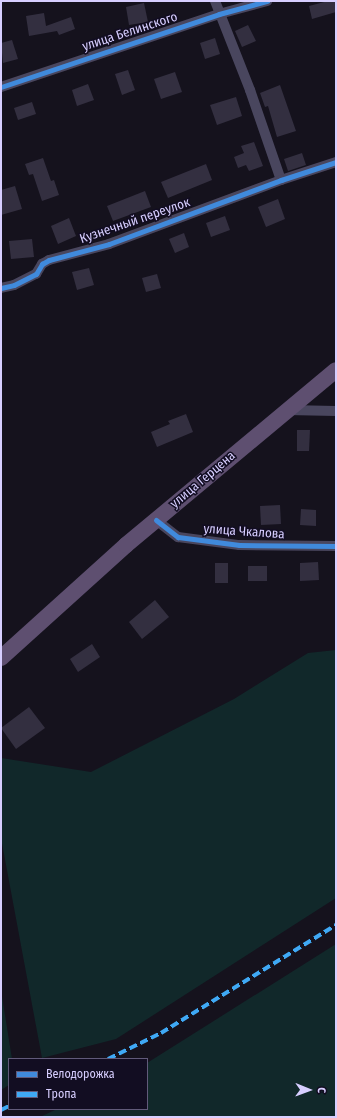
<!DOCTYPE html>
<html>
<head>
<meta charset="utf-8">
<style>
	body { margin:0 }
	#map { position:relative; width:337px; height:1118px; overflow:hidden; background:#15121d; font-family:"Fira Sans Condensed",sans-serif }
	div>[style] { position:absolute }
	.green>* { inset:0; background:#11282a }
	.building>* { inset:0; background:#332f40 }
	.minor>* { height:10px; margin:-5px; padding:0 5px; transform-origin:5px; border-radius:5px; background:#49465e }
	.primary>* { height:16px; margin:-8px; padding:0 8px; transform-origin:8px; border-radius:8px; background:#5e4f70 }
	.quiet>* { height:4px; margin-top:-2px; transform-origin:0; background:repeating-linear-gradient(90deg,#3fa9f5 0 8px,transparent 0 12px) }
	.cycleway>* { height:5px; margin:-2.5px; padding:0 2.5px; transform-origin:2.5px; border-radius:2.5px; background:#408adc }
	span { translate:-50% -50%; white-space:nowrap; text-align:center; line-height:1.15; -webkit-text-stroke:3px #120d22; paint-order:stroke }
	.street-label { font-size:13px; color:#d7ceff }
	.frame { position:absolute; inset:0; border:2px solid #d7ceff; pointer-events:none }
	.legend { position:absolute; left:8px; top:1058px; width:140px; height:52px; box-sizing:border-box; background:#120d22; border:1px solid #615a7a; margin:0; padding:5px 7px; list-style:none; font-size:12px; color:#d7ceff }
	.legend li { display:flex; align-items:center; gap:8px; height:20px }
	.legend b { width:20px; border:1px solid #615a7a }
	.north { position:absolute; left:289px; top:1070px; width:40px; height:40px; -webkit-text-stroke:3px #120d22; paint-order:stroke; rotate:91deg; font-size:11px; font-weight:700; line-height:16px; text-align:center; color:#d7ceff }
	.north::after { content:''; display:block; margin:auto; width:14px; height:18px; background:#d7ceff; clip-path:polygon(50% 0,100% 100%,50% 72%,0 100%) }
</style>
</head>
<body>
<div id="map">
	<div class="green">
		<i style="clip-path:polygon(336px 650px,336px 898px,116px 1039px,42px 1058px,1px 838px,1px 758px,91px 772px,234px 699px,308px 653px)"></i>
		<i style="clip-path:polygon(336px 944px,336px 1117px,40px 1117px,57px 1109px,147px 1109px,147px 1063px)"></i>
		<i style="clip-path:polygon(1px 990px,12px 1059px,9px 1059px,9px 1085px,1px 1090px)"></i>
	</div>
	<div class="building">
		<i style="clip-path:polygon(328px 1px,336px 1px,336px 12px,312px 19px,309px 6px)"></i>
		<i style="clip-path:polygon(144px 3px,148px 22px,129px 25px,126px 7px)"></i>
		<i style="clip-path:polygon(44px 13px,46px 26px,71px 17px,75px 29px,59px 35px,57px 31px,29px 36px,26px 16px)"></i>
		<i style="clip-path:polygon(248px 25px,256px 41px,242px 47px,235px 31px)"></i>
		<i style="clip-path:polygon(215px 38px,220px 54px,205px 59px,200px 43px)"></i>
		<i style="clip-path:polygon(12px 40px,18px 59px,3px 63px,1px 43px)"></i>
		<i style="clip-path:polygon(128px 70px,135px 90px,122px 95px,115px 74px)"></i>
		<i style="clip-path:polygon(175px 72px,182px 92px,161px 99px,154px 79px)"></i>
		<i style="clip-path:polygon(88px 84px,94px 100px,77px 106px,72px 90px)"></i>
		<i style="clip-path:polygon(280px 85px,296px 131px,277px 137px,268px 106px,265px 107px,260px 93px)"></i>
		<i style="clip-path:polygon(236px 97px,242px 116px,217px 125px,210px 105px)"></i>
		<i style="clip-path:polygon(32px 102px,36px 114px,18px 120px,14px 108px)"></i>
		<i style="clip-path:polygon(254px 142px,263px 166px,249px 171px,246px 165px,238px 168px,234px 157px,244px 153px,241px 146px)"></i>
		<i style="clip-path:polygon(302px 153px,306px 165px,288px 171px,284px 159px)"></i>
		<i style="clip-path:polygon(43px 158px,51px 181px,54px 180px,59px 195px,42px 201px,33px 174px,29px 175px,25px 164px)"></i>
		<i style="clip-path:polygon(206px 164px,212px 180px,168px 198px,161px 182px)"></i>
		<i style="clip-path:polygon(15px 186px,22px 209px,1px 215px,1px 190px)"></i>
		<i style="clip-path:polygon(145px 191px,151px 207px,113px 221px,107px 206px)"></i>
		<i style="clip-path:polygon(278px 199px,285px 219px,266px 227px,258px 207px)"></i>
		<i style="clip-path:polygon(225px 216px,230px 230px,211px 237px,206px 223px)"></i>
		<i style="clip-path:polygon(69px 218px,76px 236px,58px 244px,51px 226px)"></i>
		<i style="clip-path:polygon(184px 233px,189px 247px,175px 253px,169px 239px)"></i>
		<i style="clip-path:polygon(32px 239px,34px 257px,11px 259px,9px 241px)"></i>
		<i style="clip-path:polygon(89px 268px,94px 285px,77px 290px,72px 272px)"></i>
		<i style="clip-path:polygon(157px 274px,161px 288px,146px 292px,142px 278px)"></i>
		<i style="clip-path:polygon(186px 414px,193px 432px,157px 447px,151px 432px,170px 424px,168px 421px)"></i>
		<i style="clip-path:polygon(297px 430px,310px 430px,309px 451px,297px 451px)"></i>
		<i style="clip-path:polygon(280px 505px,281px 524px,261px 525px,260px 506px)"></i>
		<i style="clip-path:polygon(301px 509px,316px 510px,316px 526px,300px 525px)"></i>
		<i style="clip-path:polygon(318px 562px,319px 580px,300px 581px,300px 563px)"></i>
		<i style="clip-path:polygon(215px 563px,228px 563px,228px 583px,215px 583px)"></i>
		<i style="clip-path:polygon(248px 566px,267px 566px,267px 581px,248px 581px)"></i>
		<i style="clip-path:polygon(155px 600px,169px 617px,142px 639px,129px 622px)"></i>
		<i style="clip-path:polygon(92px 644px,100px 657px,78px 672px,70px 659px)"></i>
		<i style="clip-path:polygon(29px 707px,45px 728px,16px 749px,1px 728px)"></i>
	</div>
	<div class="minor">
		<i style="left:215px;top:1px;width:96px;rotate:68.5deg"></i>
		<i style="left:250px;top:90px;width:95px;rotate:71deg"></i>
		<i style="left:1px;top:87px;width:230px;rotate:-18.5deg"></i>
		<i style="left:219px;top:14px;width:50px;rotate:-15.2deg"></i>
		<i style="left:1px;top:288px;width:13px;rotate:-13deg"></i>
		<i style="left:14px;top:285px;width:25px;rotate:-27deg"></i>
		<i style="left:36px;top:274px;width:12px;rotate:-59deg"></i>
		<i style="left:42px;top:264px;width:8px;rotate:-30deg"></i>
		<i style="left:49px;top:260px;width:62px;rotate:-14.9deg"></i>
		<i style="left:109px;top:244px;width:184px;rotate:-20.4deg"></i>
		<i style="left:281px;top:180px;width:58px;rotate:-18.1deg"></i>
		<i style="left:287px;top:410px;width:49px;rotate:1.2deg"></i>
		<i style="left:156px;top:520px;width:28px;rotate:38deg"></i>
		<i style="left:178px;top:537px;width:62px;rotate:7.5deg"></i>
		<i style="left:239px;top:545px;width:97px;rotate:0.6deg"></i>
	</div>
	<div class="primary">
		<i style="left:1px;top:658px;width:169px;rotate:-42.1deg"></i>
		<i style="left:126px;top:545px;width:273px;rotate:-39.8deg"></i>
	</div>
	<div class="quiet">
		<i style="left:108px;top:1059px;width:59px;rotate:-26.1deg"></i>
		<i style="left:161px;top:1033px;width:206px;rotate:-31.7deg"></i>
		<i style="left:1px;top:1110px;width:9px;rotate:-27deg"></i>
	</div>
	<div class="cycleway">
		<i style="left:1px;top:87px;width:230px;rotate:-18.5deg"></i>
		<i style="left:219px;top:14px;width:50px;rotate:-15.2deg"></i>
		<i style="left:1px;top:288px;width:13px;rotate:-13deg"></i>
		<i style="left:14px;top:285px;width:25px;rotate:-27deg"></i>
		<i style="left:36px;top:274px;width:12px;rotate:-59deg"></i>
		<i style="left:42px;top:264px;width:8px;rotate:-30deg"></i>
		<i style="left:49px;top:260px;width:62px;rotate:-14.9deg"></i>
		<i style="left:109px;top:244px;width:184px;rotate:-20.4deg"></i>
		<i style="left:281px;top:180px;width:58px;rotate:-18.1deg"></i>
		<i style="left:156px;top:520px;width:28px;rotate:38deg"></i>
		<i style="left:178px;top:537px;width:62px;rotate:7.5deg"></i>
		<i style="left:239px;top:545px;width:97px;rotate:0.6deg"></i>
	</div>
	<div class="street-label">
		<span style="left:130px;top:32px;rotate:-18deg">улица Белинского</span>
		<span style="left:135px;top:221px;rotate:-19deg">Кузнечный переулок</span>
		<span style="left:203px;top:480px;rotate:-40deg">улица Герцена</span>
		<span style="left:244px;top:532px;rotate:4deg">улица Чкалова</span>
	</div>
	<div class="frame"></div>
	<ul class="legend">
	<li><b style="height:5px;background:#408adc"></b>Велодорожка</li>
	<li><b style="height:5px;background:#3fa9f5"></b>Тропа</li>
	</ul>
	<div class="north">С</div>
</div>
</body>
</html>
